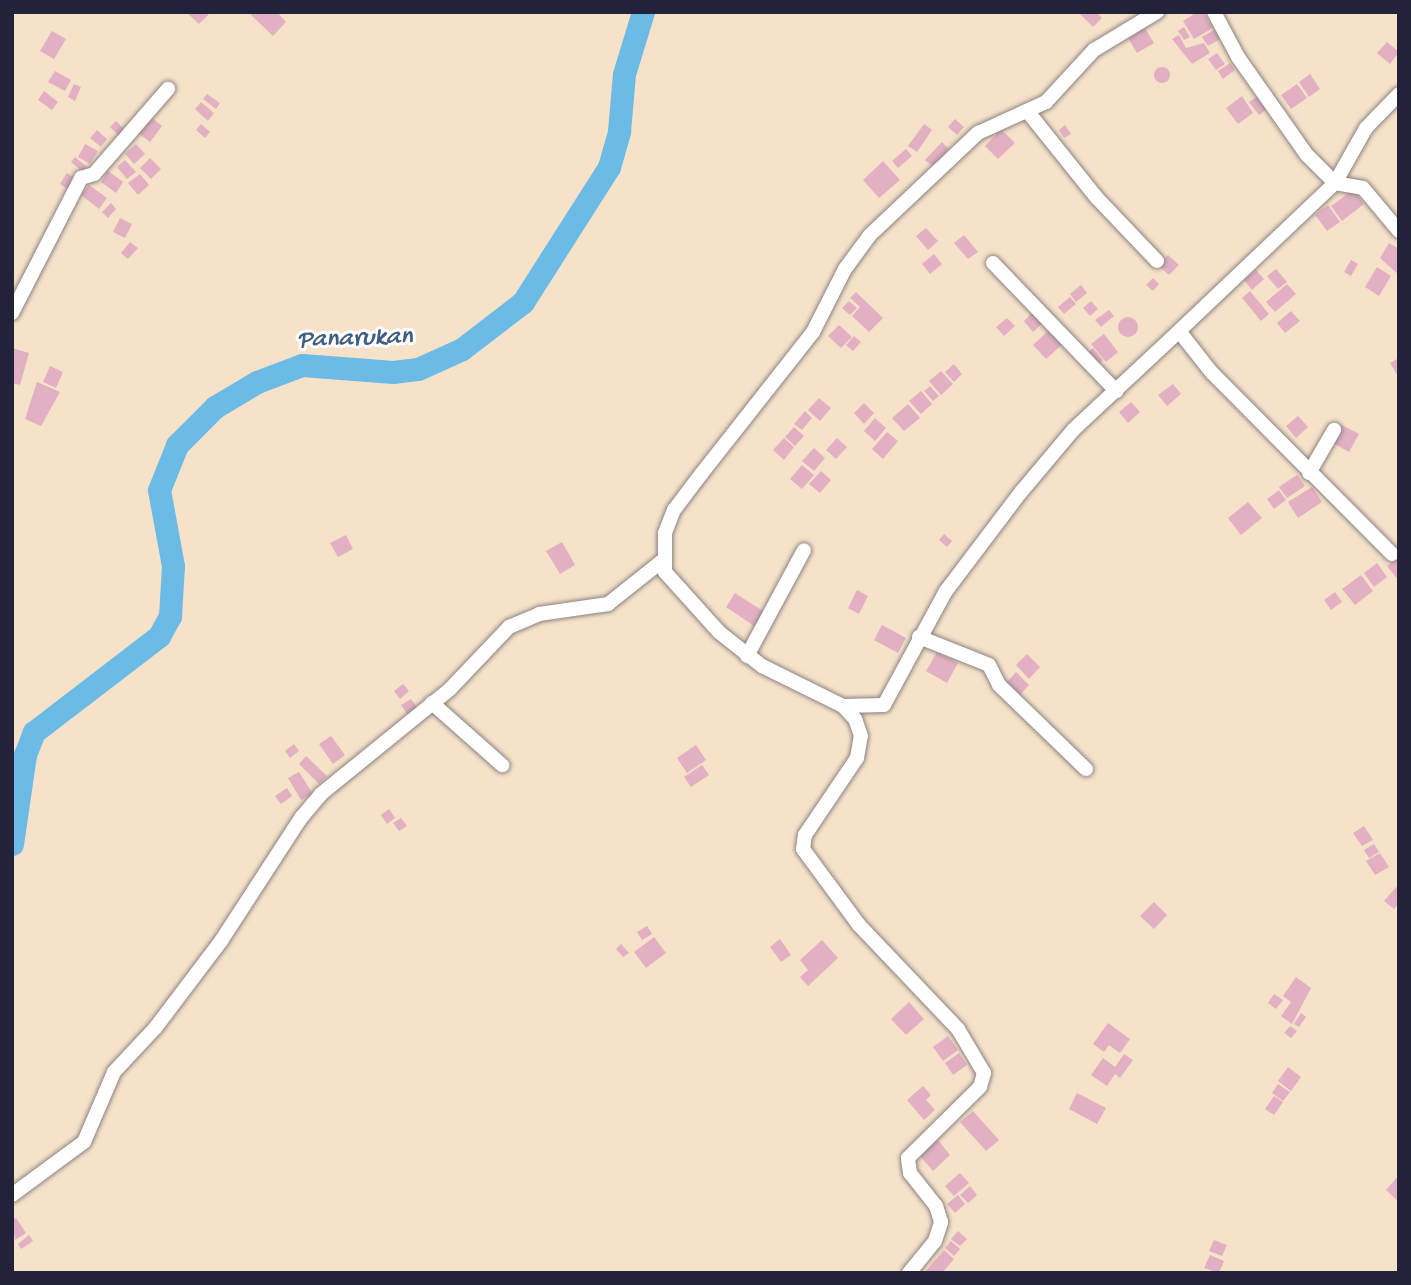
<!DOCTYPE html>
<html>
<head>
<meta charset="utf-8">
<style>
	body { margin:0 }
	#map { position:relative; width:1411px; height:1285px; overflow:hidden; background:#f5e2c9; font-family:"Gochi Hand",sans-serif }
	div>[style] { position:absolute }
	.river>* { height:23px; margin:-11.5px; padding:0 11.5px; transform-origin:11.5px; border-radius:11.5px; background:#6cbbe7 }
	.building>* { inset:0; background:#e2b0c2 }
	.round { border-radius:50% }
	.roads { filter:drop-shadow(0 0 2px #8c8282) drop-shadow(0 0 2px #8c8282) }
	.minor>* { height:14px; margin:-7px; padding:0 7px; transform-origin:7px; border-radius:7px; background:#fff }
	span { translate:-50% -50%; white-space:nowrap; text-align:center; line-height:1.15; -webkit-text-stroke:6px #fff; paint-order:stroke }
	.water-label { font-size:26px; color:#405f80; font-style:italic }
	.frame { position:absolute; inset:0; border:14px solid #22223b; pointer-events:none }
</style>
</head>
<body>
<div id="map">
	<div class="river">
		<i style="left:12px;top:844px;width:90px;rotate:-81.7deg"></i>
		<i style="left:25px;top:755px;width:25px;rotate:-69deg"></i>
		<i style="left:34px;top:732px;width:158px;rotate:-37.5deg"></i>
		<i style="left:159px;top:636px;width:23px;rotate:-61deg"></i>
		<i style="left:170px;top:616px;width:50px;rotate:-86.6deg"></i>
		<i style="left:173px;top:566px;width:77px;rotate:-100.4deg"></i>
		<i style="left:159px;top:490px;width:48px;rotate:-68.2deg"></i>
		<i style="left:177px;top:445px;width:54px;rotate:-45deg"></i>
		<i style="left:215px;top:407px;width:49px;rotate:-30.8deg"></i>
		<i style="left:257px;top:382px;width:48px;rotate:-20.7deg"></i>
		<i style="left:302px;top:365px;width:91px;rotate:4.4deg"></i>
		<i style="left:393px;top:372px;width:25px;rotate:-7deg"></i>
		<i style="left:418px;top:369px;width:48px;rotate:-24.4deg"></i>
		<i style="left:462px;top:349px;width:77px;rotate:-37.6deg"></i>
		<i style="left:523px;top:302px;width:160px;rotate:-57.5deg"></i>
		<i style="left:609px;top:167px;width:37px;rotate:-74deg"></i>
		<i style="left:619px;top:131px;width:57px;rotate:-85deg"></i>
		<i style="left:624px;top:74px;width:65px;rotate:-73deg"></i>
	</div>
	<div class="building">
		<i style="clip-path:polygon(186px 12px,207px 12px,209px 14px,199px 24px)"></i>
		<i style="clip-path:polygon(253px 12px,277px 12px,286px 22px,273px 36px,251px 15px)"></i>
		<i style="clip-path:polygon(1078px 12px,1096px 12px,1102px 18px,1093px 27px)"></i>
		<i style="clip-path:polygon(1197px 12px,1203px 12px,1213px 28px,1194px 39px,1183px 21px)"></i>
		<i style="clip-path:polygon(1184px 27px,1190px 37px,1184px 40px,1178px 31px)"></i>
		<i style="clip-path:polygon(1145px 28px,1154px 43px,1137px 53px,1128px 38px)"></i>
		<i style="clip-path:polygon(1214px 30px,1220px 39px,1208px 46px,1202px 37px)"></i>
		<i style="clip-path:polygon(52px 31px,66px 39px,54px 59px,40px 51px)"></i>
		<i style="clip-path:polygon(1179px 35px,1186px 48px,1204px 43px,1210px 53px,1192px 64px,1172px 39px)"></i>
		<i style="clip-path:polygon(1387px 42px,1399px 52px,1390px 64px,1377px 53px)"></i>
		<i style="clip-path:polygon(1217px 53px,1225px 64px,1216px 70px,1208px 59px)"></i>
		<i style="clip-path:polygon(1230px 63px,1235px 70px,1223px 79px,1218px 71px)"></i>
		<i class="round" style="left:1154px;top:67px;width:16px;height:16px"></i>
		<i style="clip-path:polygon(55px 71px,71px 80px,65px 91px,48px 82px)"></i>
		<i style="clip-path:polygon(1310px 74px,1320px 89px,1309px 97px,1299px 82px)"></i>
		<i style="clip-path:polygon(74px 84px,81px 87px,75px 101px,68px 97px)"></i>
		<i style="clip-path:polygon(1297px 84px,1307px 98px,1291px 109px,1281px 95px)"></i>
		<i style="clip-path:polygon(44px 91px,58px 102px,52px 110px,38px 100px)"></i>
		<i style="clip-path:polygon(207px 94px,220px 103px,216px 109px,203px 99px)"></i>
		<i style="clip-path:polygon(1242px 96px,1253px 113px,1238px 124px,1226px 108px)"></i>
		<i style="clip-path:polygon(1258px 96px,1267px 109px,1259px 115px,1249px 102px)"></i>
		<i style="clip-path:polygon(201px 102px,214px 113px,208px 121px,195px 109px)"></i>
		<i style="clip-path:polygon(151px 117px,162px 126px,150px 142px,138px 133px)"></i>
		<i style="clip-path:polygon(955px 119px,964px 127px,957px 135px,948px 127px)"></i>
		<i style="clip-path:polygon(116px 121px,125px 130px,119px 136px,110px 127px)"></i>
		<i style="clip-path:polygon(201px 124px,210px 132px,205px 138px,196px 130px)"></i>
		<i style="clip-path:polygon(924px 124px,932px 130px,917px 152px,908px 146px)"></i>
		<i style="clip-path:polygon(1065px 125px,1071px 134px,1064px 138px,1059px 130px)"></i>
		<i style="clip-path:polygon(1001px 129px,1015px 143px,998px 159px,985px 146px)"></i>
		<i style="clip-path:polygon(97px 130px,107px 139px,101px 147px,90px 138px)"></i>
		<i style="clip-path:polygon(942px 142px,949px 149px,933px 167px,925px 160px)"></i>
		<i style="clip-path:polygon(85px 144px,98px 151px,90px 164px,78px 157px)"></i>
		<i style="clip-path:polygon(136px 144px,145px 154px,134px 164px,125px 154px)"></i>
		<i style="clip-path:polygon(906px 149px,912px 156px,898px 168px,892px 161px)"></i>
		<i style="clip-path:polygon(75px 157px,87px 167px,83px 172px,71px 162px)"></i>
		<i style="clip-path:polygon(150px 158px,161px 169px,151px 179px,140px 168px)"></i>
		<i style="clip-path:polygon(125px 160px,136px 172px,127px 179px,117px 167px)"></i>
		<i style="clip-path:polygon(883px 161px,900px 180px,879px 198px,863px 180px)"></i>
		<i style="clip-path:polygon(108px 171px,123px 182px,116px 193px,101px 182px)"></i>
		<i style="clip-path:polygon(67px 173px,77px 180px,70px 191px,60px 184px)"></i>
		<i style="clip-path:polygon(140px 174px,149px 185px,138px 195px,128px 183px)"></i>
		<i style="clip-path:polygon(89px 185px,107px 198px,99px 209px,81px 195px)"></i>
		<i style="clip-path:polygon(1353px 190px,1364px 204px,1342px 221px,1331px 206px)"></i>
		<i style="clip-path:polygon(111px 203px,116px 209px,108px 218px,102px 212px)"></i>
		<i style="clip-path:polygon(1328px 205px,1340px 222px,1327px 231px,1315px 215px)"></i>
		<i style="clip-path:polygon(120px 218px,132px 224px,125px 238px,113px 232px)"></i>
		<i style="clip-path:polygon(926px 228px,938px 241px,928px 250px,916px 236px)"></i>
		<i style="clip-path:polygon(964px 235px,978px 252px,968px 259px,954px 243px)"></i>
		<i style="clip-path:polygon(130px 242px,138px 248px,128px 259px,121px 253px)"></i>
		<i style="clip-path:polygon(1389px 243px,1399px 249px,1398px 274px,1380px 258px)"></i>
		<i style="clip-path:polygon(934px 254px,942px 264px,930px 274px,922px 264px)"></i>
		<i style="clip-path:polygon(1168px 255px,1179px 265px,1169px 275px,1158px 265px)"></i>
		<i style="clip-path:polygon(1351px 260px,1358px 264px,1351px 276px,1344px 272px)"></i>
		<i style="clip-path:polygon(1377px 267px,1391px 276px,1379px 296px,1365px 287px)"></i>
		<i style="clip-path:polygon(1276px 269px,1287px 282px,1278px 289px,1267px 276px)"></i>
		<i style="clip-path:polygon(1256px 270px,1264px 279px,1252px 290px,1244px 280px)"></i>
		<i style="clip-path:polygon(1153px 278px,1159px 284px,1153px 291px,1146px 285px)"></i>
		<i style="clip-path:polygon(1287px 284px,1296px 294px,1275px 312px,1266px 302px)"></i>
		<i style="clip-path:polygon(1081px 285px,1087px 293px,1076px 302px,1070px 294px)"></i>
		<i style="clip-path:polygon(1250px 291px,1269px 314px,1261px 321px,1242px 298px)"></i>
		<i style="clip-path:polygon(856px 292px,883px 318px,869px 332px,852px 316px,860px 307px,850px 298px)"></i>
		<i style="clip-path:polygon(1070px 297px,1076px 304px,1064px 314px,1058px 307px)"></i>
		<i style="clip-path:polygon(849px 301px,857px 308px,850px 315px,842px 308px)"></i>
		<i style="clip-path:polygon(1091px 301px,1098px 309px,1090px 316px,1083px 308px)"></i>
		<i style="clip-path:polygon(1035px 310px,1045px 321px,1033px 332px,1024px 321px)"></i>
		<i style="clip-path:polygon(1109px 310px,1114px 316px,1101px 327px,1095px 320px)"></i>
		<i style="clip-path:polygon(1291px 311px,1300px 321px,1285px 333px,1277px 323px)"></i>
		<i class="round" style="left:1118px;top:317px;width:20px;height:20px"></i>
		<i style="clip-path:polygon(1007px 318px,1015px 326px,1004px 336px,996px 327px)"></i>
		<i style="clip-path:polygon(839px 325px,852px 337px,841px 348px,828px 336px)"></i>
		<i style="clip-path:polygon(1050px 329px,1063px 344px,1046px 359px,1033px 345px)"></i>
		<i style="clip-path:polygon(1104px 334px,1118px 352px,1106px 362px,1091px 344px)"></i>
		<i style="clip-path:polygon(854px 336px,861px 342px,853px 351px,846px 345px)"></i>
		<i style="clip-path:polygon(12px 348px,29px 353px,20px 385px,12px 383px)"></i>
		<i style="clip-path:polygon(1093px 348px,1103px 360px,1097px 366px,1087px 353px)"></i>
		<i style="clip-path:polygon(1399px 358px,1399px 378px,1390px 363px)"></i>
		<i style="clip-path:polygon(954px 364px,962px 374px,954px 382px,945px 372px)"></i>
		<i style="clip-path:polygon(50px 366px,63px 372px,56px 388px,43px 382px)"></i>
		<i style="clip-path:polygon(941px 371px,953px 384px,941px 395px,929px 381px)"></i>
		<i style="clip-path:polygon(37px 382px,60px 392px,41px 426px,25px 419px)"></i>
		<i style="clip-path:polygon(1173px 384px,1181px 394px,1167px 406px,1158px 395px)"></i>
		<i style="clip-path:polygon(930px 386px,939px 396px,933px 401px,924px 391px)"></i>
		<i style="clip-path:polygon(921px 391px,932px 404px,921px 414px,909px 401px)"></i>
		<i style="clip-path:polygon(819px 398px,831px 408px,820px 421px,808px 410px)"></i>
		<i style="clip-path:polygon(1131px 402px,1140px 412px,1128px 423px,1119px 412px)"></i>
		<i style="clip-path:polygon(864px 403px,874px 413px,864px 424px,854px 413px)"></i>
		<i style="clip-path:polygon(908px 404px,920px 418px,904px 431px,892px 418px)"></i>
		<i style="clip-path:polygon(805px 411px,812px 418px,802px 430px,794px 424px)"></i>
		<i style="clip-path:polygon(1298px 416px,1308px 427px,1296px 438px,1286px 426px)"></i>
		<i style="clip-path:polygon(875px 418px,886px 428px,875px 441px,864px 431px)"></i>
		<i style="clip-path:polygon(1342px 425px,1359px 434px,1349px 452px,1333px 443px)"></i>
		<i style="clip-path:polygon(794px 427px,804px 436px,795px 446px,785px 437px)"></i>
		<i style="clip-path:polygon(887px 432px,898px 441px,883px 459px,872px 449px)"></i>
		<i style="clip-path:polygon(784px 438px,794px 447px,784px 460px,773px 450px)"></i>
		<i style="clip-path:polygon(837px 438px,847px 447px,836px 459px,826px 450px)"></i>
		<i style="clip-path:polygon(814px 448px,825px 458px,814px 471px,802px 461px)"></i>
		<i style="clip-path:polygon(802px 465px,814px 475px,802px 489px,790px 479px)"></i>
		<i style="clip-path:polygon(821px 471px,831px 480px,820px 493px,809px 484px)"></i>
		<i style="clip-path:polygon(1297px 475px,1305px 486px,1287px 498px,1279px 487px)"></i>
		<i style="clip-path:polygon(1312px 487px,1322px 502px,1298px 518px,1288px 502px)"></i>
		<i style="clip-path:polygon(1279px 490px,1286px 500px,1274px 509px,1267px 499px)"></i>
		<i style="clip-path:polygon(1248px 502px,1262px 518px,1241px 535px,1228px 518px)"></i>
		<i style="clip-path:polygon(944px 534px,952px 541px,947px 547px,939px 540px)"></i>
		<i style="clip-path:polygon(346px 535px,353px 549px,338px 557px,330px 543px)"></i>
		<i style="clip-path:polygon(562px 542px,575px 565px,560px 574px,546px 551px)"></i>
		<i style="clip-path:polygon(1396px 559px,1399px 562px,1399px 581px,1387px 566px)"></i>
		<i style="clip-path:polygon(1377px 563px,1387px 577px,1374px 587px,1364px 573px)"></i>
		<i style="clip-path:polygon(1361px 575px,1373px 591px,1355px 605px,1342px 589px)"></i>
		<i style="clip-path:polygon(857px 590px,868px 596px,859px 614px,848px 608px)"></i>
		<i style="clip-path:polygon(1335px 592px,1342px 602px,1331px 610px,1324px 600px)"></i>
		<i style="clip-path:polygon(735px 593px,766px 613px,757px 628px,726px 607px)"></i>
		<i style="clip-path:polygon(882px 625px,906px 638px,898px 653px,874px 640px)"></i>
		<i style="clip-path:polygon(937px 652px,958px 663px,947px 683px,926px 671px)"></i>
		<i style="clip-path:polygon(1027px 654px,1040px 667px,1029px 679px,1016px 665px)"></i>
		<i style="clip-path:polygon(1016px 672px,1029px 685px,1020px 695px,1007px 682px)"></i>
		<i style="clip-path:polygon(403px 684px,409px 691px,400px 699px,394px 691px)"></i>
		<i style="clip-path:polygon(411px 699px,418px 708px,408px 715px,401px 705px)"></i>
		<i style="clip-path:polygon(331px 736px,345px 755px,333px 764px,319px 744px)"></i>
		<i style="clip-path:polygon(294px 744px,299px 751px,290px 758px,285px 751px)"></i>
		<i style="clip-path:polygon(696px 745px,706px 760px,687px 773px,677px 758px)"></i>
		<i style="clip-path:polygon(306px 756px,327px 776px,319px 784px,299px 764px)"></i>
		<i style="clip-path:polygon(702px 765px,709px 775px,691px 787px,684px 777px)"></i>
		<i style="clip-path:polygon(299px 772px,313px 794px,301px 800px,288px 778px)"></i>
		<i style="clip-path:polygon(287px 788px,292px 796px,281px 804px,275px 796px)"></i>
		<i style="clip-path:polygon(389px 809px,395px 818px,387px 824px,381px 815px)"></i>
		<i style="clip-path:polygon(401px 818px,407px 826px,399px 831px,393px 823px)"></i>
		<i style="clip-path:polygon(1364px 826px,1373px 840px,1362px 846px,1353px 833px)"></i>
		<i style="clip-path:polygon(1374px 844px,1379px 852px,1369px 858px,1364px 850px)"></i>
		<i style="clip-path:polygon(1380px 853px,1389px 867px,1375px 875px,1366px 861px)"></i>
		<i style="clip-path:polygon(1399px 884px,1399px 903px,1394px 909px,1384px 901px)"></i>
		<i style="clip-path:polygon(1154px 902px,1167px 915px,1154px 929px,1140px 916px)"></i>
		<i style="clip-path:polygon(647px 926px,652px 934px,642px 940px,637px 932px)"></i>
		<i style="clip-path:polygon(654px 937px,666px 953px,646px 968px,634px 952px)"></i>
		<i style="clip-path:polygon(780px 939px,791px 955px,781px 962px,770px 947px)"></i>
		<i style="clip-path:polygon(822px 940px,838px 958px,808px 986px,800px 977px,808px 970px,800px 960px)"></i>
		<i style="clip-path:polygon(621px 944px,629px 953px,623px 957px,616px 949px)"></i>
		<i style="clip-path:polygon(1296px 977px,1311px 988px,1292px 1024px,1281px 1016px,1291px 1002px,1283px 996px)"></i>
		<i style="clip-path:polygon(1274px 994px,1283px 1000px,1276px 1009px,1268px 1003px)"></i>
		<i style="clip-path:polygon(909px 1002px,924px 1019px,906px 1035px,891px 1019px)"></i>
		<i style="clip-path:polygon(1301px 1013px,1306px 1017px,1299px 1027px,1294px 1024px)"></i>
		<i style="clip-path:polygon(1108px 1023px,1130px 1039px,1120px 1053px,1109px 1045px,1104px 1052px,1093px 1044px)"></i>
		<i style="clip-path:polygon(1290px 1026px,1297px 1031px,1291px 1038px,1284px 1033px)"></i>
		<i style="clip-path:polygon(948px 1036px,958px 1050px,943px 1061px,933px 1047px)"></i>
		<i style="clip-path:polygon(959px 1053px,967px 1065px,953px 1075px,945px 1063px)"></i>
		<i style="clip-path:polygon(1124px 1054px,1133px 1060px,1120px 1078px,1115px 1074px,1107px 1086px,1091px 1075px,1103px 1058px,1115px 1067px)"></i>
		<i style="clip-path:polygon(1288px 1067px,1301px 1077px,1291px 1091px,1278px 1081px)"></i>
		<i style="clip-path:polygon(1278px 1084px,1290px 1092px,1283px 1101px,1272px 1093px)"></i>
		<i style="clip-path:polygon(923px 1086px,931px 1095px,926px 1100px,935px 1110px,924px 1120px,907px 1100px)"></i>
		<i style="clip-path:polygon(1077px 1093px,1106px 1108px,1097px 1124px,1069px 1109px)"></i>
		<i style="clip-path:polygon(1274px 1096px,1283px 1102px,1274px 1115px,1265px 1109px)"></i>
		<i style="clip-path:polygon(973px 1111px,999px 1140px,986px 1151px,960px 1122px)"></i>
		<i style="clip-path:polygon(938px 1140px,950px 1155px,933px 1171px,920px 1156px)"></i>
		<i style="clip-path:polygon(960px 1173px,969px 1183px,954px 1196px,945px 1186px)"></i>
		<i style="clip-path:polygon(1399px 1175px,1399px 1202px,1386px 1190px)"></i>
		<i style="clip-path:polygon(970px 1186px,977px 1195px,968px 1203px,960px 1195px)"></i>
		<i style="clip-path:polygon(958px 1195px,965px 1204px,955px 1213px,947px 1204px)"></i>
		<i style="clip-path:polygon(16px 1218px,26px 1233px,15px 1240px,12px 1220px)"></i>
		<i style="clip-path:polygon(958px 1231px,967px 1239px,960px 1246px,951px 1239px)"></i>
		<i style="clip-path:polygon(29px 1235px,33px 1241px,21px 1249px,18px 1244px)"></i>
		<i style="clip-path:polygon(1214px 1240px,1227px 1245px,1222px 1256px,1209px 1251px)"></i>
		<i style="clip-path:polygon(951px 1241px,960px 1249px,954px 1256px,945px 1248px)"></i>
		<i style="clip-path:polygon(944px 1250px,954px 1259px,942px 1273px,924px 1273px)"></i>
		<i style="clip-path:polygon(1210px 1255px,1224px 1261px,1219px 1273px,1204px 1268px)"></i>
	</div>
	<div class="roads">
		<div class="minor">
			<i style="left:1214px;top:12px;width:51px;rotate:61.9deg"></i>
			<i style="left:1238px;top:57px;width:120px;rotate:54.9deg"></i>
			<i style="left:1307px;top:155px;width:40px;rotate:45deg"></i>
			<i style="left:1335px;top:183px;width:28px;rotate:10deg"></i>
			<i style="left:1363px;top:188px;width:56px;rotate:50.1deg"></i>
			<i style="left:1028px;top:112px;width:110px;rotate:51.3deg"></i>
			<i style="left:1097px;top:198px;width:87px;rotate:46.4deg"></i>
			<i style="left:993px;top:263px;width:178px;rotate:46.1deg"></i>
			<i style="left:12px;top:313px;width:152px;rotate:-62.9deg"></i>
			<i style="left:81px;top:178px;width:14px;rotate:-17deg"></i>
			<i style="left:94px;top:174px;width:113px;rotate:-49deg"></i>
			<i style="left:1309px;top:473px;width:50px;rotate:-59.8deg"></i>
			<i style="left:1392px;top:554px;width:255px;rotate:-134.8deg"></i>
			<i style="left:1212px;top:373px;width:53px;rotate:-128.2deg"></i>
			<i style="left:1179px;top:331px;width:215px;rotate:-43.5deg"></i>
			<i style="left:1335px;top:183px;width:63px;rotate:-60.6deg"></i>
			<i style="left:1366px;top:128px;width:47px;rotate:-45.9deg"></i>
			<i style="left:919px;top:637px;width:75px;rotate:21.8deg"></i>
			<i style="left:989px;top:665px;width:22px;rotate:63deg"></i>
			<i style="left:999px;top:685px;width:121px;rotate:44deg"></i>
			<i style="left:747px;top:656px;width:120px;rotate:-61.7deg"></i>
			<i style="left:432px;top:703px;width:94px;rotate:41.5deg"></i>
			<i style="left:843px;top:706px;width:41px;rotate:-1.4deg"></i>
			<i style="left:884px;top:705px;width:130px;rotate:-61.5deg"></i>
			<i style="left:946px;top:591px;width:124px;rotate:-52.9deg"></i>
			<i style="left:1021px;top:492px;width:82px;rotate:-49.9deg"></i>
			<i style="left:1074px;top:429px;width:144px;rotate:-43deg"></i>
			<i style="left:12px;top:1195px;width:89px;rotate:-36.4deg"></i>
			<i style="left:84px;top:1142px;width:76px;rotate:-66.8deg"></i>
			<i style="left:114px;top:1072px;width:62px;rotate:-47deg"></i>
			<i style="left:156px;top:1027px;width:108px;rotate:-52.9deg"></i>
			<i style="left:221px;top:941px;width:147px;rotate:-57deg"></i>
			<i style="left:301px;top:818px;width:31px;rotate:-50deg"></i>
			<i style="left:321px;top:794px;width:166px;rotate:-39.1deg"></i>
			<i style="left:450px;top:689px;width:86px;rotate:-46.4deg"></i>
			<i style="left:509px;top:627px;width:33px;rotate:-23deg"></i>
			<i style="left:539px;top:614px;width:70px;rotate:-8.2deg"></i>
			<i style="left:608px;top:604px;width:69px;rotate:-38.5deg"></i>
			<i style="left:909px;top:1273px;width:41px;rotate:-50.9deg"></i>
			<i style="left:935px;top:1241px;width:20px;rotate:-72deg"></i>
			<i style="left:941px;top:1222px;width:17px;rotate:-107deg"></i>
			<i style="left:936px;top:1206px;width:42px;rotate:-128.2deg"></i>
			<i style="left:910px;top:1173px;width:15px;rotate:-98deg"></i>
			<i style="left:908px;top:1158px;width:101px;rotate:-44.6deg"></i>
			<i style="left:980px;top:1087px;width:15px;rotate:-74deg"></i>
			<i style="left:984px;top:1073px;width:51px;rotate:-120.6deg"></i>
			<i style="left:958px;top:1029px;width:144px;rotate:-133.6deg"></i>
			<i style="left:859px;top:925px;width:94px;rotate:-126.4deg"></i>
			<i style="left:803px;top:849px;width:14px;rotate:-82deg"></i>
			<i style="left:805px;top:835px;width:93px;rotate:-56deg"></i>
			<i style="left:857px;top:758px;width:22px;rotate:-80deg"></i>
			<i style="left:861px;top:736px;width:18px;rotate:-109deg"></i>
			<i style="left:855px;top:719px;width:18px;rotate:-133deg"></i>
			<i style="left:843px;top:706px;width:90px;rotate:-153.7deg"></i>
			<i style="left:762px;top:666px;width:55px;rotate:-141.7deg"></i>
			<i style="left:719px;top:632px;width:81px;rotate:-132deg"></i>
			<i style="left:665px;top:572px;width:39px;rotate:-90deg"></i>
			<i style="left:665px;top:533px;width:25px;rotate:-69deg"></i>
			<i style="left:674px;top:510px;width:46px;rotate:-52.9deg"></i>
			<i style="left:702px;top:473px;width:179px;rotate:-51.8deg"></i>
			<i style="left:813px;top:332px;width:71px;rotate:-63.1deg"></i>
			<i style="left:845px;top:269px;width:42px;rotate:-53.7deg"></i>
			<i style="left:870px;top:235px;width:149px;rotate:-43.4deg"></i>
			<i style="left:978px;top:133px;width:75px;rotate:-24.5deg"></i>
			<i style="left:1046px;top:102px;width:71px;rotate:-47.3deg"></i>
			<i style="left:1094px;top:50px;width:74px;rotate:-31.1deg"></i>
		</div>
	</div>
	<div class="water-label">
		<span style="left:355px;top:340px;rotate:-2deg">Panarukan</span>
	</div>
	<div class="frame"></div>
</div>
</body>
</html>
